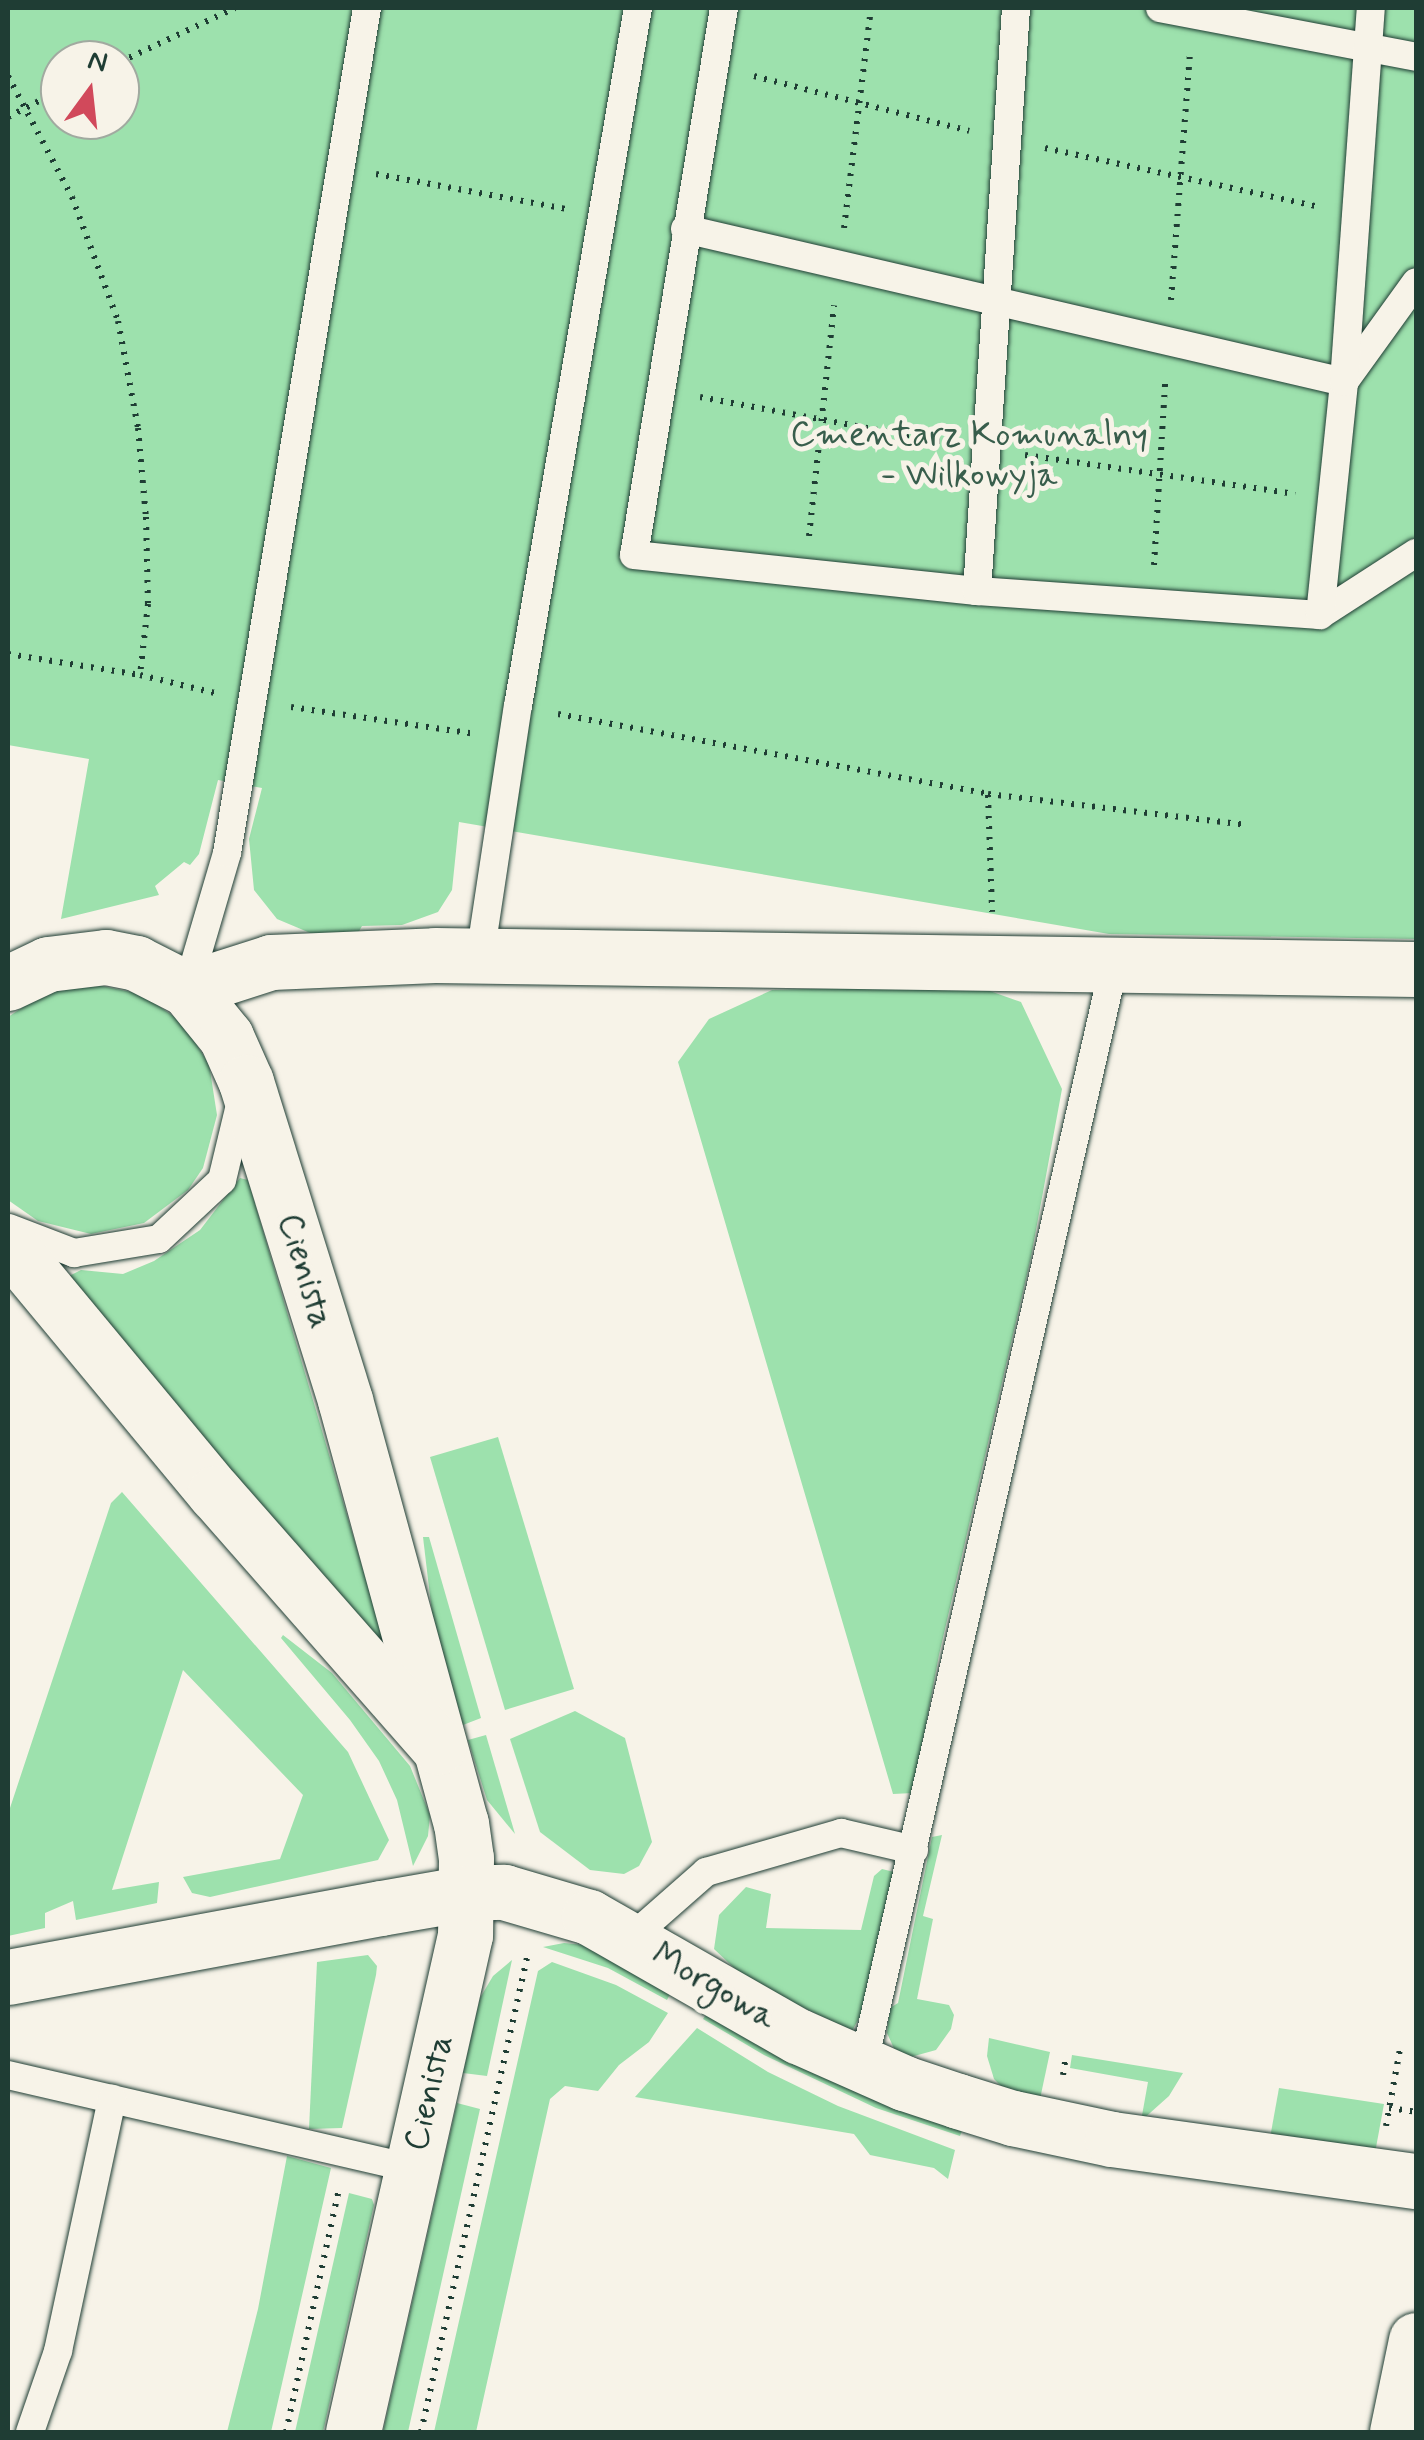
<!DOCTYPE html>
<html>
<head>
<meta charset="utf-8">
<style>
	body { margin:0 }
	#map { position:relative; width:1424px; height:2440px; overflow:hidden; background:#f7f3e8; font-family:Mynerve,sans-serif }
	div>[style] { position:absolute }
	.green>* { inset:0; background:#9de1ad }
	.path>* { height:6px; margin-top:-3px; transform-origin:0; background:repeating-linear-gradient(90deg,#1f3d34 0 2.5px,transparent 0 10.5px) }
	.roads { filter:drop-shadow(0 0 2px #1f3d34) drop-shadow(0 0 2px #1f3d34) }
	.lane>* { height:28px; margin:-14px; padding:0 14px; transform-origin:14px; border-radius:14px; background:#f7f3e8 }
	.street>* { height:55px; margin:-27.5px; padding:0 27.5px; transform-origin:27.5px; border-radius:27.5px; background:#f7f3e8 }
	span { translate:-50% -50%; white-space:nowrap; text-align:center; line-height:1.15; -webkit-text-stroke:10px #f7f3e8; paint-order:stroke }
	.park-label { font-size:35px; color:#385e4c }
	.street-label { font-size:35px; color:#1f3d34 }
	.frame { position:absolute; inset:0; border:10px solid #1f3d34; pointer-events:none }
	.north { position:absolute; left:40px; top:40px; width:100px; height:100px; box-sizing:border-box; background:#f7f3e8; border:2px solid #a1aaa0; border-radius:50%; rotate:15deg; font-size:28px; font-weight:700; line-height:40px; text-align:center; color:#1f3d34 }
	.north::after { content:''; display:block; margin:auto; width:35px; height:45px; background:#d1495b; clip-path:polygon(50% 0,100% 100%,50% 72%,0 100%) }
</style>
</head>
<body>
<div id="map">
	<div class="green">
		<i style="clip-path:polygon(evenodd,8px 8px,1416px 8px,1416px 939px,1109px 934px,459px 822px,452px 890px,438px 912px,402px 925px,362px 926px,354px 940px,315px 935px,277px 919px,254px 890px,249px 839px,262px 788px,218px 780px,199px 854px,190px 865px,184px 862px,155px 886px,159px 895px,61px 919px,89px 759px,8px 745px,8px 8px,60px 60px,120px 60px,120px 120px,60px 120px,60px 60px)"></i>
		<i style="clip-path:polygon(92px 984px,141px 994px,182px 1022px,209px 1064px,217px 1115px,203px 1168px,188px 1190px,144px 1223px,91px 1234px,38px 1221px,8px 1200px,8px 1017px,43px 994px)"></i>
		<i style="clip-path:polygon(970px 984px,1021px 1002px,1062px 1089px,1031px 1257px,939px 1655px,913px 1793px,893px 1794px,678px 1062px,709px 1019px,772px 990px)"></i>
		<i style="clip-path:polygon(240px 1178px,248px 1180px,385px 1644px,377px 1645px,69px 1276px,81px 1270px,123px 1274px,154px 1261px,200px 1230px)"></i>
		<i style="clip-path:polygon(498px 1437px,574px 1689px,505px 1710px,430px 1457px)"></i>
		<i style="clip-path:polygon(122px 1492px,348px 1752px,389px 1840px,378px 1860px,210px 1897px,192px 1893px,183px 1877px,280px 1859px,303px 1795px,183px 1670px,112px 1890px,159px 1882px,157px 1903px,76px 1920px,73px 1901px,45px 1913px,45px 1928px,8px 1936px,8px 1814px,111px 1503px)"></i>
		<i style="clip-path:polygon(423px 1537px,429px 1537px,481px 1718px,463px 1725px,432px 1613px)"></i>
		<i style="clip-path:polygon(283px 1635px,332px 1673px,410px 1766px,430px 1815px,428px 1836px,413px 1866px,397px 1800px,379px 1761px,350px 1720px,281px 1638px)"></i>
		<i style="clip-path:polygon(575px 1711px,625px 1738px,652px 1842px,639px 1866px,624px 1874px,590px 1870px,540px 1832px,510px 1739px)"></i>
		<i style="clip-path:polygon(486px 1735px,515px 1834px,487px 1800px,468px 1740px)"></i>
		<i style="clip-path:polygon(942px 1835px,923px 1916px,933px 1919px,917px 1999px,949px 2005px,954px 2015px,951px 2029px,936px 2050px,907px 2058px,896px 2053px,887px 2033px,890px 2008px,898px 2003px,932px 1837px)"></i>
		<i style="clip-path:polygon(882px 1869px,898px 1873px,864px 2009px,852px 2031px,748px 1981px,714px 1949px,719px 1915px,746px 1887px,771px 1894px,766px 1928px,861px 1930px,874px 1876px)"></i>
		<i style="clip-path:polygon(564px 1943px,584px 1945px,671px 1992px,667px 2000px,608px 1968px,543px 1947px)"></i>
		<i style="clip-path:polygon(368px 1955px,377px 1966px,376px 1975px,342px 2128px,309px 2129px,317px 1962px)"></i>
		<i style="clip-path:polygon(512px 1960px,487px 2076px,463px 2073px,480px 1998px,493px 1976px)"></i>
		<i style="clip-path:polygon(552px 1962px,616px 1985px,668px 2013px,649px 2042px,619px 2065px,598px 2091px,565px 2086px,550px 2099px,476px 2432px,434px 2432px,538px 1971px)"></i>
		<i style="clip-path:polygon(708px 2012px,963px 2128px,960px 2136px,876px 2108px,764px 2055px,703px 2019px)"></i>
		<i style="clip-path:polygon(697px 2028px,768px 2072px,838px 2106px,955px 2150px,948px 2179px,934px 2168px,870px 2155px,854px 2134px,635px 2097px)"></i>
		<i style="clip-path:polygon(989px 2038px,1050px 2052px,1040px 2099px,1005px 2090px,994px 2079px,987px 2056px)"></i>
		<i style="clip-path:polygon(1072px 2055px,1183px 2073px,1169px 2096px,1141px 2121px,1148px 2082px,1070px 2068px)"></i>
		<i style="clip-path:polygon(1279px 2088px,1384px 2104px,1375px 2153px,1270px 2138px)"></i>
		<i style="clip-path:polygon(457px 2103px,480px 2109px,408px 2432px,383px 2432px)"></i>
		<i style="clip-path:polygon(287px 2156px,331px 2168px,271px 2432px,227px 2432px,258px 2309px)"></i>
		<i style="clip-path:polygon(349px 2193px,372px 2199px,374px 2205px,323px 2432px,295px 2432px)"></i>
	</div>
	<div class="path">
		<i style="left:120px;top:62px;width:127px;rotate:-25.2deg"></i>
		<i style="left:8px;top:76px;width:137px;rotate:62.1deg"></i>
		<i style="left:72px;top:197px;width:132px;rotate:69.6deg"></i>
		<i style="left:118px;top:321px;width:109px;rotate:79.4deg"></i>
		<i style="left:138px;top:428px;width:89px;rotate:84.9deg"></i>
		<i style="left:146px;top:517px;width:87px;rotate:88.7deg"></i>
		<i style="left:148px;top:604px;width:71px;rotate:96.4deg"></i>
		<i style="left:754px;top:76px;width:222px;rotate:14.3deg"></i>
		<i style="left:8px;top:117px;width:59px;rotate:-27.4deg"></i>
		<i style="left:1045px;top:148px;width:277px;rotate:12.1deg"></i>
		<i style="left:376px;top:174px;width:193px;rotate:10.4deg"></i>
		<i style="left:844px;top:228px;width:222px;rotate:-83deg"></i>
		<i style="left:1171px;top:300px;width:247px;rotate:-85.6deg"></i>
		<i style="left:700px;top:397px;width:252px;rotate:10.5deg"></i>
		<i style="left:1025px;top:455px;width:273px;rotate:8.2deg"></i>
		<i style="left:809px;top:536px;width:232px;rotate:-83.8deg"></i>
		<i style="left:1154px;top:565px;width:182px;rotate:-86.5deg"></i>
		<i style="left:8px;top:654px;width:134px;rotate:9deg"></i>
		<i style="left:140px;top:675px;width:77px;rotate:13.5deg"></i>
		<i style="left:291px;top:707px;width:187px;rotate:8.3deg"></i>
		<i style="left:558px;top:714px;width:437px;rotate:10.5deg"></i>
		<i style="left:988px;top:794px;width:255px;rotate:6.8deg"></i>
		<i style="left:988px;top:795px;width:117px;rotate:88deg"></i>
		<i style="left:1063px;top:2075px;width:19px;rotate:-81deg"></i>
		<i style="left:1389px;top:2108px;width:27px;rotate:8deg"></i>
		<i style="left:1386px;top:2126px;width:78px;rotate:-79.7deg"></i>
		<i style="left:286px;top:2432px;width:245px;rotate:-77.7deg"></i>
		<i style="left:421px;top:2432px;width:489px;rotate:-77.4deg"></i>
	</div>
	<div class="roads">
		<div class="lane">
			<i style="left:724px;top:8px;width:554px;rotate:99.34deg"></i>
			<i style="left:634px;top:555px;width:345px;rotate:6deg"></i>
			<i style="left:977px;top:591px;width:344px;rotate:4deg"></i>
			<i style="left:1320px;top:615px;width:114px;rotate:-32.9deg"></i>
			<i style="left:1160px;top:8px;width:261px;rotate:10.8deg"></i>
			<i style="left:685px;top:229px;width:677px;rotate:13.07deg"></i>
			<i style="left:1344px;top:382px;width:123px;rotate:-54.2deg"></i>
			<i style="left:977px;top:591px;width:584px;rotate:-86.17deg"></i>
			<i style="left:1320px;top:615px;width:234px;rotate:-84.1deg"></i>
			<i style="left:1344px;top:382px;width:375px;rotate:-85.9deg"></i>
			<i style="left:480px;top:956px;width:253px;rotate:-81.4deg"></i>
			<i style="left:518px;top:706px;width:708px;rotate:-80.25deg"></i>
			<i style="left:187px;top:989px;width:142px;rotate:-73.6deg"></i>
			<i style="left:227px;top:853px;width:857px;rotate:-80.59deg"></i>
			<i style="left:9px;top:1228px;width:70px;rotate:21deg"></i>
			<i style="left:74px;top:1253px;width:86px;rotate:-9.4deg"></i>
			<i style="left:159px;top:1239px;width:86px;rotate:-43.1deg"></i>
			<i style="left:222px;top:1180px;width:85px;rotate:-76.5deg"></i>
			<i style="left:631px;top:1938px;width:100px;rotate:-41.3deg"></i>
			<i style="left:706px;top:1872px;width:141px;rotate:-16.1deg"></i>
			<i style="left:841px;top:1833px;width:75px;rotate:13.1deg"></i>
			<i style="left:863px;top:2066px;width:1129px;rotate:-77.16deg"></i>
			<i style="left:8px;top:2075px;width:414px;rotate:13deg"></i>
			<i style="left:30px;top:2432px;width:86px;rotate:-70.9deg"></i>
			<i style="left:58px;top:2351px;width:258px;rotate:-77.9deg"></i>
		</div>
		<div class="street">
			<i style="left:8px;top:983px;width:44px;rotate:-25.4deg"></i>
			<i style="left:48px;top:964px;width:58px;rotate:-6.9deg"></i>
			<i style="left:106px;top:957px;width:31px;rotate:11deg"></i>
			<i style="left:136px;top:963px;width:57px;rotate:27deg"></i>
			<i style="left:187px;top:989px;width:62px;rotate:50.9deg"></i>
			<i style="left:226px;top:1037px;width:49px;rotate:66deg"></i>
			<i style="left:246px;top:1082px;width:333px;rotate:72.7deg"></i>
			<i style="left:345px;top:1400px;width:439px;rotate:74.7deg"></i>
			<i style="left:461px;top:1823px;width:35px;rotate:82deg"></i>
			<i style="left:466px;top:1858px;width:77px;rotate:90.7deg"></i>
			<i style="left:465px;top:1935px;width:509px;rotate:102.7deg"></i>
			<i style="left:187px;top:989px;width:88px;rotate:-17.8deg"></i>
			<i style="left:271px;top:962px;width:164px;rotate:-2.4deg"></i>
			<i style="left:435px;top:955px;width:981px;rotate:0.82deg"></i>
			<i style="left:8px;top:1244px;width:324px;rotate:50.3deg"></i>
			<i style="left:215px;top:1493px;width:338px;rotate:48.7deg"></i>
			<i style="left:8px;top:1977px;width:379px;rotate:-10.5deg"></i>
			<i style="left:381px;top:1908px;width:87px;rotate:-9.9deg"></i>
			<i style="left:467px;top:1893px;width:37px;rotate:-2deg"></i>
			<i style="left:504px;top:1892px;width:89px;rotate:16.4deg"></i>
			<i style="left:589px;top:1917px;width:241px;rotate:29.7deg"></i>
			<i style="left:798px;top:2036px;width:116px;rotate:23.9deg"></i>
			<i style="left:904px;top:2083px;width:57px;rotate:18.4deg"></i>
			<i style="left:958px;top:2101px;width:58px;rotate:17.2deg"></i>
			<i style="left:1013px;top:2118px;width:101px;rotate:12deg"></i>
			<i style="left:1112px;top:2139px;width:307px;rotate:7.9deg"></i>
			<i style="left:1397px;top:2432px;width:94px;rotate:-78.3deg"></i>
		</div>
	</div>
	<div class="park-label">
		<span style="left:969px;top:455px">Cmentarz Komunalny<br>- Wilkowyja</span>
	</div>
	<div class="street-label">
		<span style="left:305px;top:1271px;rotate:73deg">Cienista</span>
		<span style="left:714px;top:1986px;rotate:30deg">Morgowa</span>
		<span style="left:429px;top:2093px;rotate:-77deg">Cienista</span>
	</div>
	<div class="frame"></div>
	<div class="north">N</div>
</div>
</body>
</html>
